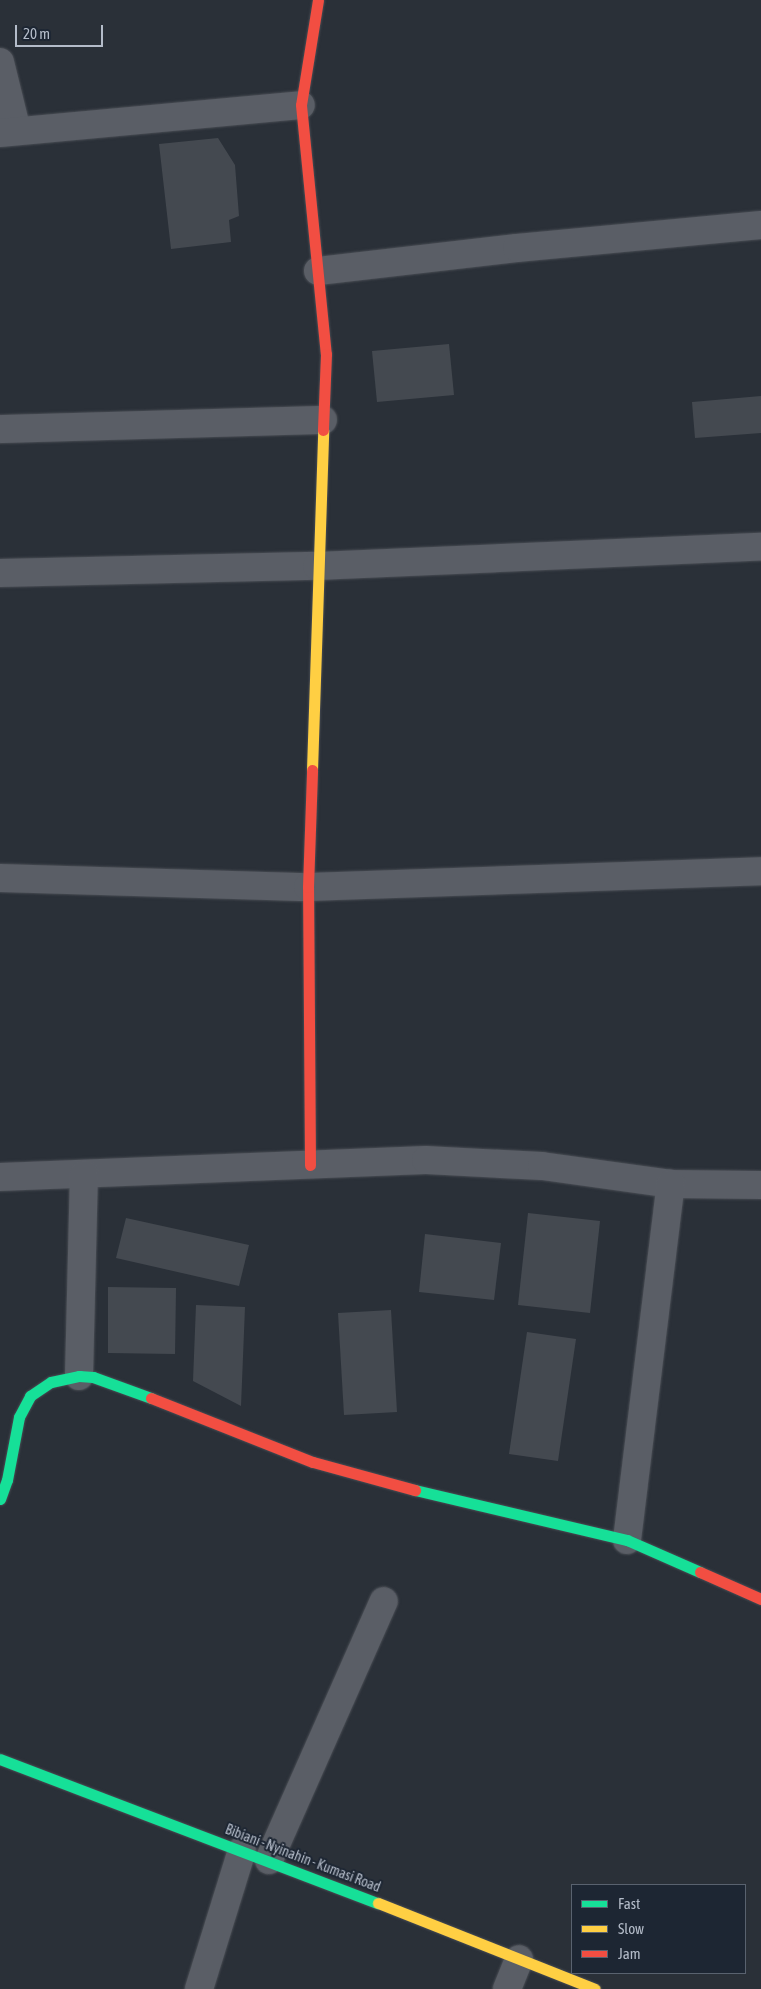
<!DOCTYPE html>
<html>
<head>
<meta charset="utf-8">
<style>
	body { margin:0 }
	#map { position:relative; width:761px; height:1989px; overflow:hidden; background:#2a3038; font-family:"Asap Condensed",sans-serif }
	div>[style] { position:absolute }
	.building>* { inset:0; background:#444950 }
	.roads { filter:drop-shadow(0 0 1px #484c53) drop-shadow(0 0 1px #484c53) }
	.street>* { height:28px; margin:-14px; padding:0 14px; transform-origin:14px; border-radius:14px; background:#5a5e66 }
	.fast>* { height:11px; margin:-5.5px; padding:0 5.5px; transform-origin:5.5px; border-radius:5.5px; background:#16e098 }
	.slow>* { height:11px; margin:-5.5px; padding:0 5.5px; transform-origin:5.5px; border-radius:5.5px; background:#ffcf43 }
	.jam>* { height:11px; margin:-5.5px; padding:0 5.5px; transform-origin:5.5px; border-radius:5.5px; background:#f24e42 }
	span { translate:-50% -50%; white-space:nowrap; text-align:center; line-height:1.15; -webkit-text-stroke:4px #1d2633; paint-order:stroke }
	.street-label { font-size:14px; color:#b4bcc9 }
	.legend { position:absolute; left:571px; top:1884px; width:175px; height:90px; box-sizing:border-box; background:#1d2633; border:1px solid #59626f; margin:0; padding:6px 9px; list-style:none; font-size:15px; color:#b4bcc9 }
	.legend li { display:flex; align-items:center; gap:10px; height:25px }
	.legend b { width:25px; border:1px solid #59626f }
	.scale { position:absolute; left:15px; top:25px; width:88px; height:22px; box-sizing:border-box; border:2px solid #b4bcc9; border-top:0; padding-left:6px; font-size:15px; line-height:18px; white-space:nowrap; color:#b4bcc9; -webkit-text-stroke:4px #1d2633; paint-order:stroke }
</style>
</head>
<body>
<div id="map">
	<div class="building">
		<i style="clip-path:polygon(218px 138px,235px 165px,239px 216px,229px 220px,231px 242px,171px 249px,159px 144px)"></i>
		<i style="clip-path:polygon(449px 344px,454px 395px,377px 402px,372px 351px)"></i>
		<i style="clip-path:polygon(761px 396px,761px 433px,695px 438px,692px 402px)"></i>
		<i style="clip-path:polygon(528px 1213px,600px 1221px,590px 1313px,518px 1305px)"></i>
		<i style="clip-path:polygon(126px 1218px,249px 1245px,239px 1286px,116px 1258px)"></i>
		<i style="clip-path:polygon(425px 1234px,501px 1243px,494px 1300px,419px 1292px)"></i>
		<i style="clip-path:polygon(108px 1287px,176px 1288px,175px 1354px,108px 1353px)"></i>
		<i style="clip-path:polygon(196px 1305px,245px 1307px,241px 1406px,193px 1381px)"></i>
		<i style="clip-path:polygon(391px 1310px,397px 1412px,344px 1415px,338px 1313px)"></i>
		<i style="clip-path:polygon(527px 1332px,576px 1339px,558px 1461px,509px 1454px)"></i>
	</div>
	<div class="roads">
		<div class="street">
			<i style="left:0;top:62px;width:71px;rotate:76.2deg"></i>
			<i style="left:0;top:133px;width:302px;rotate:-5.3deg"></i>
			<i style="left:318px;top:271px;width:200px;rotate:-6.6deg"></i>
			<i style="left:517px;top:248px;width:245px;rotate:-5.4deg"></i>
			<i style="left:0;top:429px;width:323px;rotate:-1.6deg"></i>
			<i style="left:0;top:573px;width:317px;rotate:-1.3deg"></i>
			<i style="left:317px;top:566px;width:444px;rotate:-2.5deg"></i>
			<i style="left:0;top:878px;width:308px;rotate:1.7deg"></i>
			<i style="left:308px;top:887px;width:453px;rotate:-2deg"></i>
			<i style="left:0;top:1177px;width:426px;rotate:-2.3deg"></i>
			<i style="left:426px;top:1160px;width:116px;rotate:3deg"></i>
			<i style="left:542px;top:1166px;width:130px;rotate:7.9deg"></i>
			<i style="left:671px;top:1184px;width:90px;rotate:0.6deg"></i>
			<i style="left:79px;top:1376px;width:202px;rotate:-88.6deg"></i>
			<i style="left:627px;top:1540px;width:359px;rotate:-83deg"></i>
			<i style="left:269px;top:1860px;width:283px;rotate:-66.1deg"></i>
			<i style="left:199px;top:1989px;width:145px;rotate:-72.8deg"></i>
			<i style="left:507px;top:1989px;width:32px;rotate:-68deg"></i>
		</div>
		<div class="fast">
			<i style="left:415px;top:1490px;width:218px;rotate:13.3deg"></i>
			<i style="left:627px;top:1540px;width:80px;rotate:23.7deg"></i>
			<i style="left:0;top:1499px;width:20px;rotate:-70deg"></i>
			<i style="left:7px;top:1480px;width:64px;rotate:-79.2deg"></i>
			<i style="left:19px;top:1417px;width:24px;rotate:-62deg"></i>
			<i style="left:30px;top:1396px;width:25px;rotate:-34deg"></i>
			<i style="left:51px;top:1382px;width:29px;rotate:-12deg"></i>
			<i style="left:79px;top:1376px;width:14px;rotate:4deg"></i>
			<i style="left:93px;top:1377px;width:62px;rotate:19.9deg"></i>
			<i style="left:0;top:1759px;width:404px;rotate:20.9deg"></i>
		</div>
		<div class="slow">
			<i style="left:312px;top:770px;width:340px;rotate:-88.1deg"></i>
			<i style="left:378px;top:1903px;width:233px;rotate:21.6deg"></i>
		</div>
		<div class="jam">
			<i style="left:318px;top:0;width:106px;rotate:99.2deg"></i>
			<i style="left:301px;top:105px;width:250px;rotate:84.3deg"></i>
			<i style="left:326px;top:354px;width:76px;rotate:92.3deg"></i>
			<i style="left:310px;top:1165px;width:278px;rotate:-90.4deg"></i>
			<i style="left:308px;top:887px;width:117px;rotate:-88deg"></i>
			<i style="left:151px;top:1398px;width:174px;rotate:21.6deg"></i>
			<i style="left:313px;top:1462px;width:106px;rotate:15.4deg"></i>
			<i style="left:700px;top:1572px;width:67px;rotate:23.9deg"></i>
		</div>
	</div>
	<div class="street-label">
		<span style="left:303px;top:1858px;rotate:21deg">Bibiani - Nyinahin - Kumasi Road</span>
	</div>
	<ul class="legend">
	<li><b style="height:6px;background:#16e098"></b>Fast</li>
	<li><b style="height:6px;background:#ffcf43"></b>Slow</li>
	<li><b style="height:6px;background:#f24e42"></b>Jam</li>
	</ul>
	<div class="scale">20 m</div>
</div>
</body>
</html>
